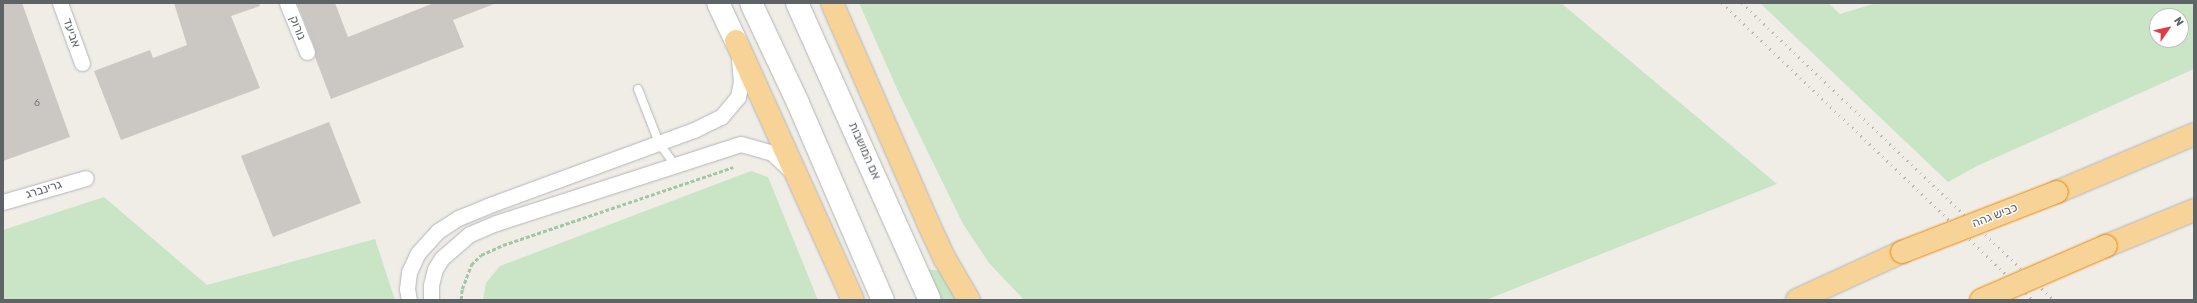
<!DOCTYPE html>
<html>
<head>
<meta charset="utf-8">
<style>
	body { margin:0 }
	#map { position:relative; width:2197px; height:303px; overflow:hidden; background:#f0ede7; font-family:Rubik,Heebo,sans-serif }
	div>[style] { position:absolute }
	.green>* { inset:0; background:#c9e5c5 }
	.building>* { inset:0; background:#cbc8c4 }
	.path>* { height:2.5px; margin-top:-1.25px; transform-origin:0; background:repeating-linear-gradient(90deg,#a0c8a7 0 4px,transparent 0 6px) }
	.roads { filter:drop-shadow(0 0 1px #b2b5b8) drop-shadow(0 0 1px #b2b5b8) }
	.lane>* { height:8px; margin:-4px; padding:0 4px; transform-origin:4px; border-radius:4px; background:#fff }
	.street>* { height:15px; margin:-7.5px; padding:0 7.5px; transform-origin:7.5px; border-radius:7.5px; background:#fff }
	.secondary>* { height:22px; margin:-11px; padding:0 11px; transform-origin:11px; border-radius:11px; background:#fff }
	.highway>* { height:22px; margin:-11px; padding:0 11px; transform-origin:11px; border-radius:11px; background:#f7d397 }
	.rail>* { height:3px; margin-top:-1.5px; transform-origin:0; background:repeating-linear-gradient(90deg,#b5b6b6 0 1px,transparent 0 6px) }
	.bridges { filter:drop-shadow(0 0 1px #e98a0e) drop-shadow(0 0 1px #e98a0e) }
	.highway-bridge>* { height:22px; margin:-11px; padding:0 11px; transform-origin:11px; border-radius:11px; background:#f7d397 }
	span { translate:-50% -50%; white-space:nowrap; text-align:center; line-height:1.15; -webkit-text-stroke:3px #fff; paint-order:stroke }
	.number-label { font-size:10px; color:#797c7e }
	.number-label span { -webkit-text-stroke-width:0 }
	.street-label { font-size:12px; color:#5e6366 }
	.frame { position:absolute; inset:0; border:4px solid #5e6366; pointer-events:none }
	.north { position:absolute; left:2149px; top:8px; width:40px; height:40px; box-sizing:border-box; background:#fff; border:1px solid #bfc1c2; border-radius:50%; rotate:56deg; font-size:11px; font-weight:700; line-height:16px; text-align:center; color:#5e6366 }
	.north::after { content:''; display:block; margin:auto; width:14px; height:18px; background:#df3d44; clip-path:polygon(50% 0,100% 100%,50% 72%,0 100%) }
</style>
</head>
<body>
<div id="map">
	<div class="green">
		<i style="clip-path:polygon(859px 3px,1561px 3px,1777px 184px,1486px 300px,1024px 300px,989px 263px,963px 224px,898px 91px)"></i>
		<i style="clip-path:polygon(evenodd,1760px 3px,1828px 3px,1840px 14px,1876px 3px,2194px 3px,2194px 69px,1977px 166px,1948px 182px,1760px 3px,2157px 16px,2181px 16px,2181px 40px,2157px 40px,2157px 16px)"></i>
		<i style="clip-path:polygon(751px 171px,768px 177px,818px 300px,483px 300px,486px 283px,500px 266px)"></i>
		<i style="clip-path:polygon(104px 197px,207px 285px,375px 239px,395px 300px,3px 300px,3px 230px)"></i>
		<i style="clip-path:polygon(925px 269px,944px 271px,962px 300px,940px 300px)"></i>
	</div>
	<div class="building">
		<i style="clip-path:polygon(3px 3px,22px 3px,70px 137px,3px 161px)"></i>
		<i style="clip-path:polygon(174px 3px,259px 3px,260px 6px,231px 16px,260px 88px,121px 140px,94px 71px,150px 50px,153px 58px,187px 45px)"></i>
		<i style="clip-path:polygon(297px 3px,335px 3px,348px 37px,434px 3px,494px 4px,453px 20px,464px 47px,331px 99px,315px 57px,315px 49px)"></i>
		<i style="clip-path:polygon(329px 122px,361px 203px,273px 237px,241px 156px)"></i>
	</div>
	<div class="path">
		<i style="left:461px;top:300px;width:11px;rotate:-85deg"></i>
		<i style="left:462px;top:289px;width:26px;rotate:-69deg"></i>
		<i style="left:471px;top:265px;width:14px;rotate:-45deg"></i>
		<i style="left:481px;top:255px;width:24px;rotate:-24deg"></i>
		<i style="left:503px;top:245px;width:243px;rotate:-18.7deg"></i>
	</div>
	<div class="roads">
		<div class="lane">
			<i style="left:638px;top:89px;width:58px;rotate:68.7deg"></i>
			<i style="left:659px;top:143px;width:26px;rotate:54deg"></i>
		</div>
		<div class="street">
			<i style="left:60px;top:3px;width:64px;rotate:69.9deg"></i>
			<i style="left:287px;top:3px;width:53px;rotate:67.8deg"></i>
			<i style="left:3px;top:202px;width:86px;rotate:-16.1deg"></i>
			<i style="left:409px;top:300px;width:11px;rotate:-100deg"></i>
			<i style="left:407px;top:289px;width:17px;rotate:-83deg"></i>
			<i style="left:409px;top:272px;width:21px;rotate:-65deg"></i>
			<i style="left:418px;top:253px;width:30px;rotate:-48deg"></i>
			<i style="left:438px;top:231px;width:24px;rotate:-33deg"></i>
			<i style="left:458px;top:218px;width:31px;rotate:-22deg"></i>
			<i style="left:487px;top:206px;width:221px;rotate:-20.2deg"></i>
			<i style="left:694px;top:130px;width:30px;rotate:-26deg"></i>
			<i style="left:721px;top:117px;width:26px;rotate:-50deg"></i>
			<i style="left:738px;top:97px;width:15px;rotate:-79deg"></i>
			<i style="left:741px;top:82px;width:22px;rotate:-95deg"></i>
			<i style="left:431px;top:300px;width:15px;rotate:-90deg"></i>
			<i style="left:431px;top:285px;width:16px;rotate:-76deg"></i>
			<i style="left:435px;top:269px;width:13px;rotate:-58deg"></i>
			<i style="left:442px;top:258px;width:37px;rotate:-41deg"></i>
			<i style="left:470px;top:234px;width:28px;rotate:-23deg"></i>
			<i style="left:496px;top:223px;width:257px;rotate:-17.9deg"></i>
			<i style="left:741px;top:144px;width:32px;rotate:16deg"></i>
			<i style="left:772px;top:153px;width:25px;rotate:43deg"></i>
		</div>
		<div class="secondary">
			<i style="left:718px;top:3px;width:42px;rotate:64.7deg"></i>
			<i style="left:751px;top:3px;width:110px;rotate:64.8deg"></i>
			<i style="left:798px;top:103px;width:215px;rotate:66.7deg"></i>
			<i style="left:797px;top:3px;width:325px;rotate:65.9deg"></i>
		</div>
		<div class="highway">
			<i style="left:832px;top:3px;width:240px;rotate:66.4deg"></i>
			<i style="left:928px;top:223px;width:40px;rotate:65deg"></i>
			<i style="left:945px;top:259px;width:48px;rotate:59.7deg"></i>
			<i style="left:736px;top:41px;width:284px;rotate:65.7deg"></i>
			<i style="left:2057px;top:192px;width:149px;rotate:-22.9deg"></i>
			<i style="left:2106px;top:246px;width:95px;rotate:-22.2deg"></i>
			<i style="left:1797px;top:300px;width:115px;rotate:-24.6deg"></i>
		</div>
	</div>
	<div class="rail">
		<i style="left:1722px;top:3px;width:430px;rotate:43.7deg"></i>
		<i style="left:1742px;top:3px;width:431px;rotate:43.6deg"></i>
	</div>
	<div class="bridges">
		<div class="highway-bridge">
			<i style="left:1902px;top:252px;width:166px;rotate:-21.2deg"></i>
			<i style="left:1981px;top:300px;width:136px;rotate:-23.4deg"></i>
		</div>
	</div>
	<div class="number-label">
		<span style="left:37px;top:104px">6</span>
	</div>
	<div class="street-label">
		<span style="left:297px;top:28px;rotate:68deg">נורוק</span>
		<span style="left:71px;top:33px;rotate:71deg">אביעד</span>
		<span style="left:864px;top:151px;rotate:66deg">אם המושבות</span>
		<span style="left:44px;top:190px;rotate:-17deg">גרינברג</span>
		<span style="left:1995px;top:216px;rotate:-21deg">כביש גהה</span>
	</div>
	<div class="frame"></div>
	<div class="north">N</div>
</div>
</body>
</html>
